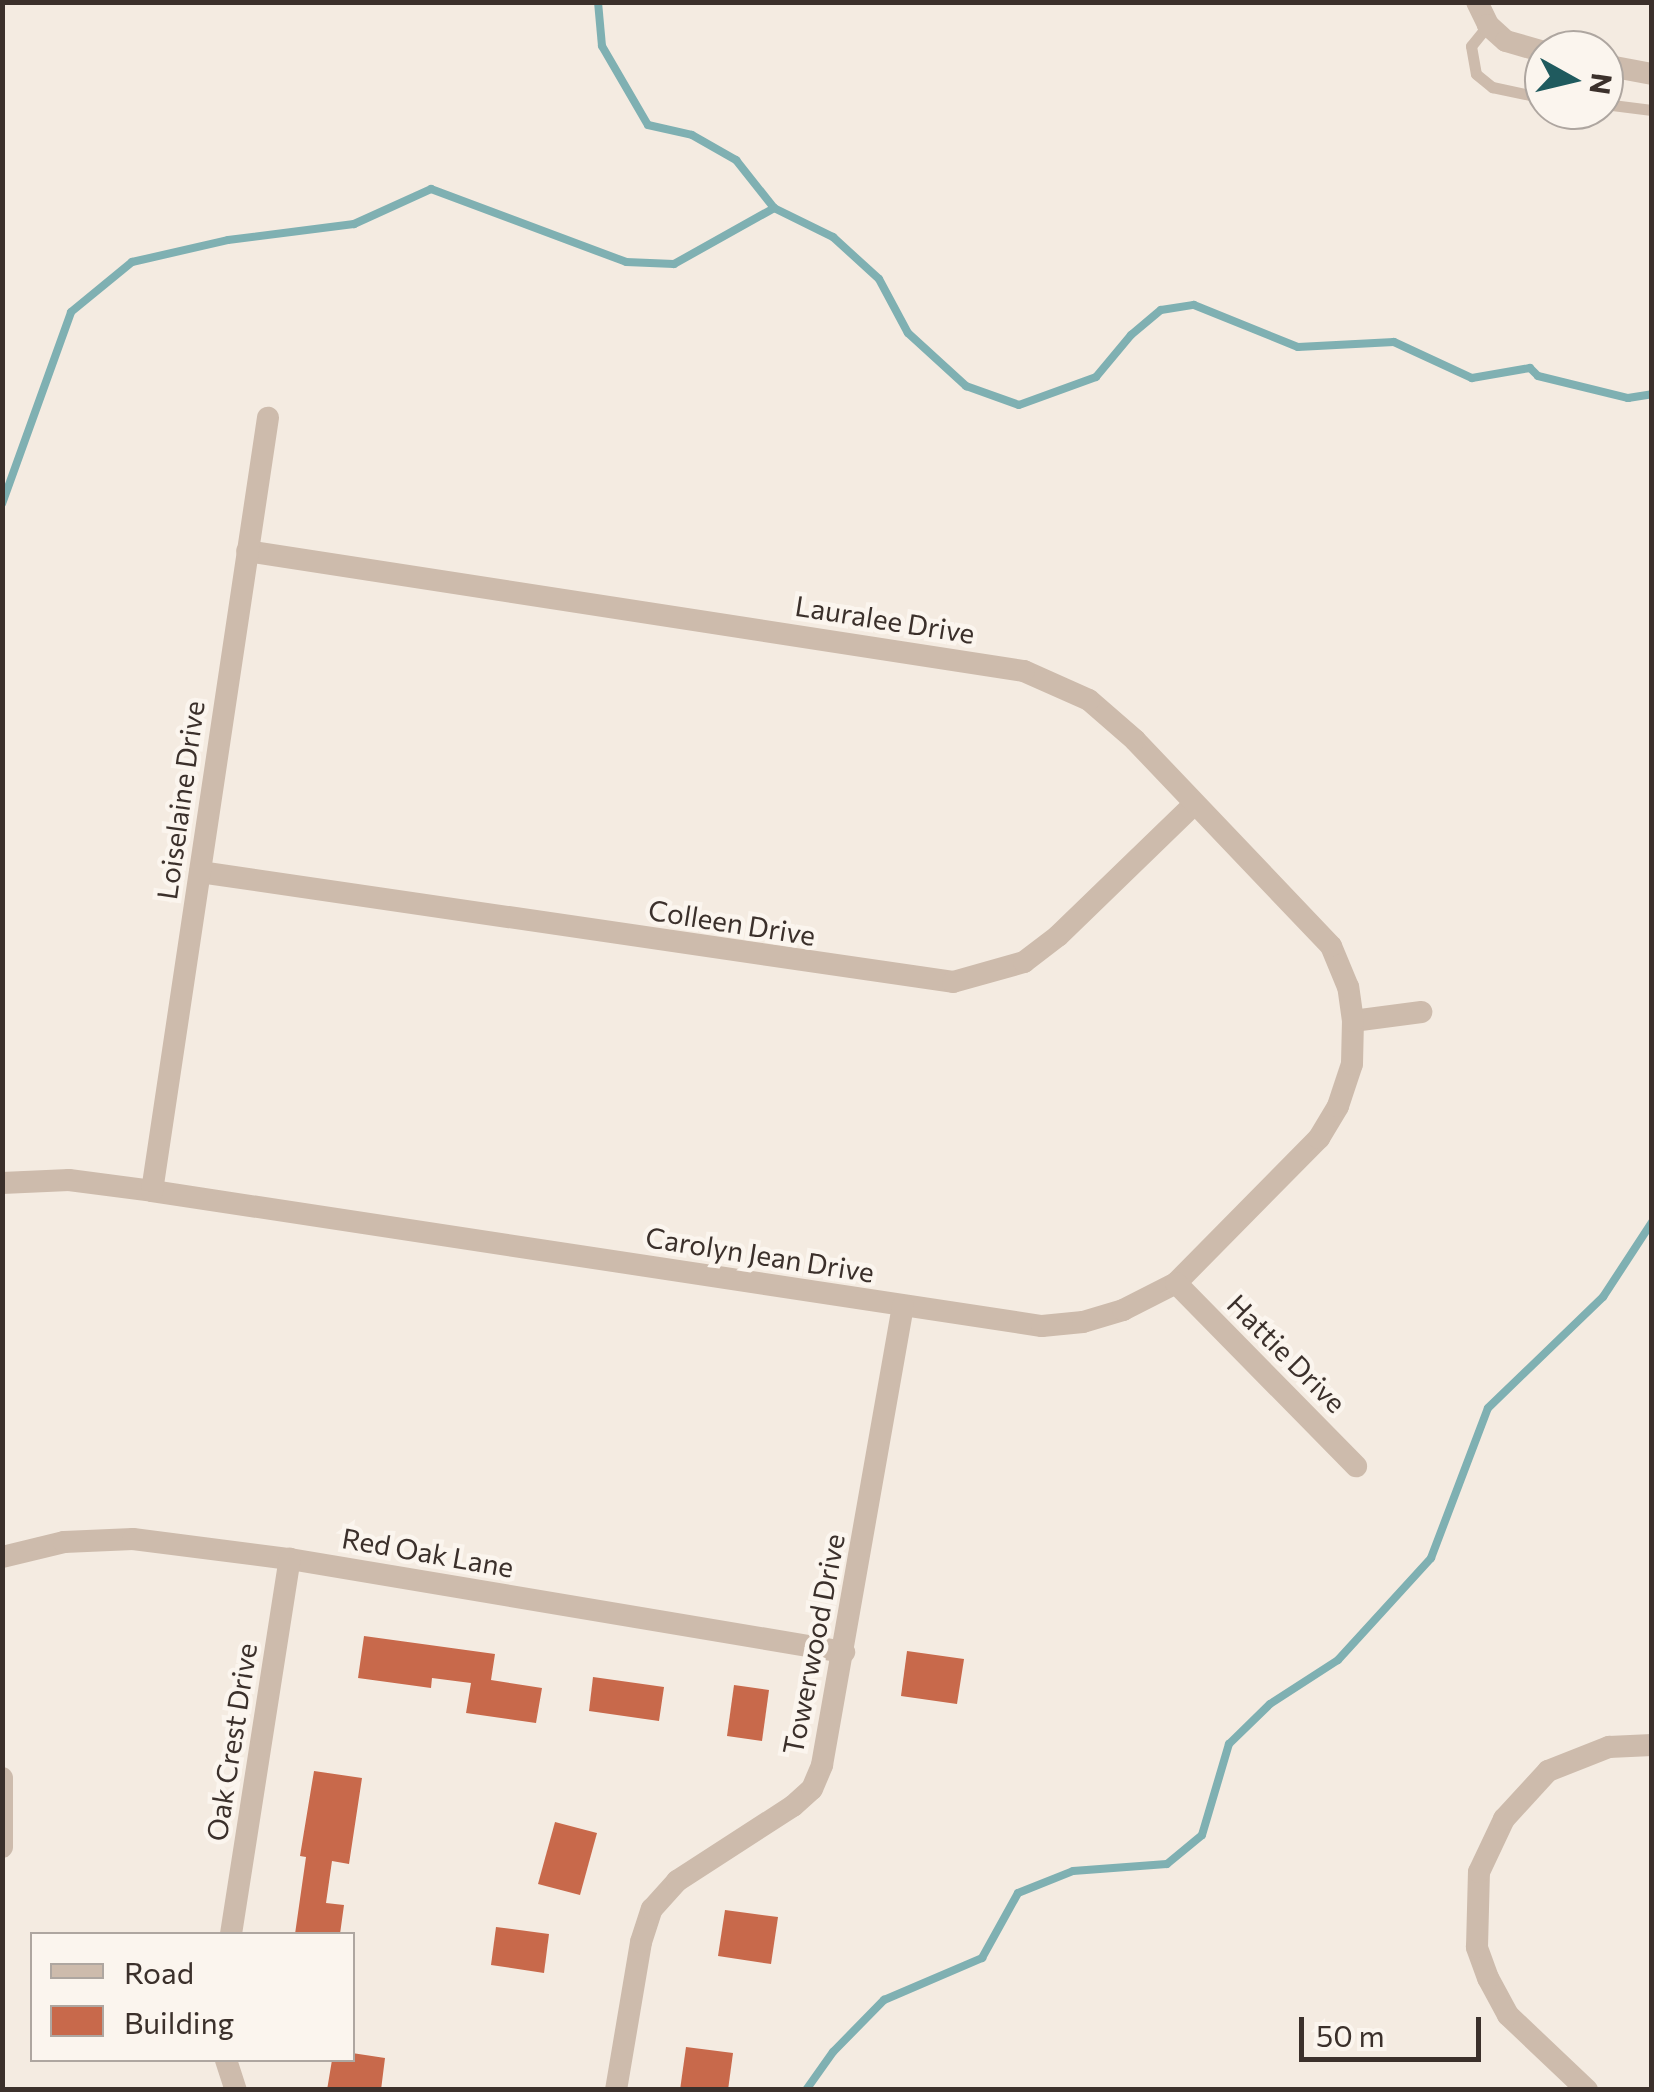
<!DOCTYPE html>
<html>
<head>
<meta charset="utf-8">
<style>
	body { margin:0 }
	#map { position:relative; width:1654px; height:2092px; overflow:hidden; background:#f4ebe1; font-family:Commissioner,sans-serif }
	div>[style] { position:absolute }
	.stream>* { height:8px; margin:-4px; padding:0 4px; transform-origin:4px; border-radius:4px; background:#7fb0b2 }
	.building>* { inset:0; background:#c8694b }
	.service>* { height:11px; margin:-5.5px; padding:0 5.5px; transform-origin:5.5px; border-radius:5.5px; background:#cdbbac }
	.minor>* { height:22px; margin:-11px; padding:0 11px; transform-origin:11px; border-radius:11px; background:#cdbbac }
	span { translate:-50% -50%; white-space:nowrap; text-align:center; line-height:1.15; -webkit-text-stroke:9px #fbf5ee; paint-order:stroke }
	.street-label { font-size:28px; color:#3b302b }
	.frame { position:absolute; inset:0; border:5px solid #3b302b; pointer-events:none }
	.legend { position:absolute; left:30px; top:1932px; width:325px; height:130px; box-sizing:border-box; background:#fbf5ee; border:2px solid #aea6a0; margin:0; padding:12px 18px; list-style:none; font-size:30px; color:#3b302b }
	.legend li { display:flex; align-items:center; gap:20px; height:50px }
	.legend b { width:50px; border:2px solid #aea6a0 }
	.north { position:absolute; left:1524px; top:30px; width:100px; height:100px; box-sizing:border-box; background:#fbf5ee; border:2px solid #aea6a0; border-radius:50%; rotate:98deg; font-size:28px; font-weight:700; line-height:40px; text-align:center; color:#3b302b }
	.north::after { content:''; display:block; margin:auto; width:35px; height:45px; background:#1f5a5e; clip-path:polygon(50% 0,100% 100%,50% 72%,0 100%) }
	.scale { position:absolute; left:1299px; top:2017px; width:182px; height:45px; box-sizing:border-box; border:5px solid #3b302b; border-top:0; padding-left:12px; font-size:30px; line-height:35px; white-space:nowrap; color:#3b302b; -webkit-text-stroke:8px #fbf5ee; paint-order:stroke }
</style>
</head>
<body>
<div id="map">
	<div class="stream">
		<i style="left:598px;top:2px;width:44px;rotate:84.8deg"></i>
		<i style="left:602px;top:46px;width:91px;rotate:59.8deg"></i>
		<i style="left:648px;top:125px;width:45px;rotate:12.8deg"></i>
		<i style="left:692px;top:135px;width:51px;rotate:29.6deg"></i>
		<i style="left:736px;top:160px;width:61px;rotate:51.6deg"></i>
		<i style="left:774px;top:208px;width:66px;rotate:26.2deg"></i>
		<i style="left:833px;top:237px;width:62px;rotate:42.4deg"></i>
		<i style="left:879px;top:279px;width:61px;rotate:61.8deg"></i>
		<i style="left:908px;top:333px;width:79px;rotate:42.4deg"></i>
		<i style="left:966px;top:386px;width:56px;rotate:19.7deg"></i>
		<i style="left:1019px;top:405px;width:82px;rotate:-20deg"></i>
		<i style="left:1096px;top:377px;width:55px;rotate:-50.2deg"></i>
		<i style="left:1131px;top:335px;width:39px;rotate:-40deg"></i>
		<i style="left:1161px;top:310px;width:33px;rotate:-9deg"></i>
		<i style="left:1194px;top:305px;width:112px;rotate:22deg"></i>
		<i style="left:1298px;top:347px;width:96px;rotate:-3deg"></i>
		<i style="left:1394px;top:342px;width:86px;rotate:24.8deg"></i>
		<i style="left:1472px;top:378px;width:59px;rotate:-9.8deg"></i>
		<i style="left:1530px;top:368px;width:11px;rotate:45deg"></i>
		<i style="left:1538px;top:376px;width:93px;rotate:13.7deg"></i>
		<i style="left:1628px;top:398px;width:24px;rotate:-9deg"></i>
		<i style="left:2px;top:504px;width:204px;rotate:-70.2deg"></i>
		<i style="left:71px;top:312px;width:79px;rotate:-39.3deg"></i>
		<i style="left:132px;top:262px;width:98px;rotate:-12.9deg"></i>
		<i style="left:228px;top:240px;width:127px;rotate:-7.2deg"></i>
		<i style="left:354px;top:224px;width:85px;rotate:-24.4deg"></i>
		<i style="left:431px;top:189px;width:208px;rotate:20.5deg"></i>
		<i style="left:626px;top:262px;width:48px;rotate:2.4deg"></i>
		<i style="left:674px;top:264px;width:115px;rotate:-29.2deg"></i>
		<i style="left:806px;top:2090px;width:47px;rotate:-54.6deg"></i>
		<i style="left:833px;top:2052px;width:73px;rotate:-45.6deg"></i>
		<i style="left:884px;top:2000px;width:107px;rotate:-23.2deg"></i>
		<i style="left:982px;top:1958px;width:74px;rotate:-61deg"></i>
		<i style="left:1018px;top:1893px;width:59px;rotate:-21.8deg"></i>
		<i style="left:1073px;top:1871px;width:94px;rotate:-4.3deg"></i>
		<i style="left:1167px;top:1864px;width:45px;rotate:-39.6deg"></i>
		<i style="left:1202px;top:1835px;width:95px;rotate:-73.5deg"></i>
		<i style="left:1229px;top:1744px;width:57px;rotate:-44.3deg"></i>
		<i style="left:1270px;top:1704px;width:81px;rotate:-32.9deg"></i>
		<i style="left:1338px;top:1660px;width:138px;rotate:-47.6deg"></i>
		<i style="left:1431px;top:1558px;width:160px;rotate:-69.2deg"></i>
		<i style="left:1488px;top:1408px;width:160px;rotate:-44deg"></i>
		<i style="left:1603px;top:1297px;width:90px;rotate:-56.8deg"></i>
	</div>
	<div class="building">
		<i style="clip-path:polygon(364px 1636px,495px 1654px,491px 1680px,542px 1688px,536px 1723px,466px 1713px,471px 1683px,432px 1678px,431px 1688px,358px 1678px)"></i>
		<i style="clip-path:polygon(907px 1651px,964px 1659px,957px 1704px,901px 1696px)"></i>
		<i style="clip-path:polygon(593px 1677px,664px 1687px,659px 1721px,589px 1711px)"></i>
		<i style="clip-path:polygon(734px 1685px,769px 1690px,762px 1741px,727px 1736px)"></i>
		<i style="clip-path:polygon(314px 1771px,362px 1778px,349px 1864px,332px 1861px,326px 1903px,344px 1905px,340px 1934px,295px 1934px,306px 1857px,300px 1856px)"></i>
		<i style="clip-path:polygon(555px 1822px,597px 1833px,580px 1895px,538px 1884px)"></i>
		<i style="clip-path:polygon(725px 1910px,778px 1917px,771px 1964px,718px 1956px)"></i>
		<i style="clip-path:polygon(496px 1927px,549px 1934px,544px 1973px,491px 1965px)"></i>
		<i style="clip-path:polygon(686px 2047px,733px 2053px,728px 2090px,680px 2090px)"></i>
		<i style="clip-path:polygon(352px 2053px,385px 2058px,381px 2090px,327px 2090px,332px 2060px,352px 2060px)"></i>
	</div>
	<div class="service">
		<i style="left:1488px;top:25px;width:27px;rotate:129deg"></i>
		<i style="left:1471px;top:46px;width:28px;rotate:80deg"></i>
		<i style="left:1476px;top:74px;width:21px;rotate:39deg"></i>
		<i style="left:1492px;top:87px;width:53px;rotate:11.9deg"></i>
		<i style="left:1604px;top:104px;width:48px;rotate:7.1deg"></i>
	</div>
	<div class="minor">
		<i style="left:1477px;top:2px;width:25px;rotate:64deg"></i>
		<i style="left:1488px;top:25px;width:24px;rotate:42deg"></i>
		<i style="left:1506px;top:41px;width:40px;rotate:16deg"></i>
		<i style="left:1604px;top:65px;width:49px;rotate:10.6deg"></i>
		<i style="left:200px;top:872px;width:761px;rotate:8.31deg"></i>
		<i style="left:953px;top:982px;width:74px;rotate:-15.7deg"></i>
		<i style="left:1024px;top:962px;width:43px;rotate:-37.4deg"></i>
		<i style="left:1058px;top:936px;width:190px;rotate:-44.1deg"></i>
		<i style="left:1353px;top:1021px;width:69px;rotate:-7.5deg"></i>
		<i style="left:2px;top:1183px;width:67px;rotate:-2.6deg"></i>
		<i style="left:69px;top:1180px;width:84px;rotate:7.5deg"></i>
		<i style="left:152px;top:1191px;width:900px;rotate:8.63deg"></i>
		<i style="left:1042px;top:1326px;width:41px;rotate:-5.6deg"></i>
		<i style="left:1083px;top:1322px;width:42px;rotate:-16.7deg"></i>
		<i style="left:1123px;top:1310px;width:59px;rotate:-27deg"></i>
		<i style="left:1176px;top:1283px;width:204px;rotate:-45.4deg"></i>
		<i style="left:1319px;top:1138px;width:37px;rotate:-59deg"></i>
		<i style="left:1338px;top:1106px;width:44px;rotate:-71.6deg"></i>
		<i style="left:1352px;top:1064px;width:43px;rotate:-88.7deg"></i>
		<i style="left:1353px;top:1021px;width:34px;rotate:-98deg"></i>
		<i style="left:1348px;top:987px;width:44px;rotate:-112.5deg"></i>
		<i style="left:1331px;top:946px;width:284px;rotate:-133.6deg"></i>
		<i style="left:1135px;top:740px;width:61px;rotate:-139deg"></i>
		<i style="left:1089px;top:700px;width:71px;rotate:-156deg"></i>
		<i style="left:1024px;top:671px;width:786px;rotate:-171.22deg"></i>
		<i style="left:152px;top:1191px;width:782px;rotate:-81.47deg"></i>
		<i style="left:1176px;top:1283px;width:257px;rotate:45.5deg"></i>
		<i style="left:2px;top:1557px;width:64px;rotate:-13.6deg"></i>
		<i style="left:64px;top:1542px;width:69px;rotate:-2.5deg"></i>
		<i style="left:133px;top:1539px;width:158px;rotate:7.3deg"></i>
		<i style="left:290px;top:1559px;width:562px;rotate:9.53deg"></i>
		<i style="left:2px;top:1778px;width:69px;rotate:90deg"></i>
		<i style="left:231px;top:1934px;width:380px;rotate:-81.1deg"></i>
		<i style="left:226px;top:2060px;width:32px;rotate:72deg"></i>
		<i style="left:616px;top:2090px;width:150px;rotate:-80.4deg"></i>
		<i style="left:641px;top:1942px;width:35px;rotate:-72deg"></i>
		<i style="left:652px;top:1909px;width:38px;rotate:-48deg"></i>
		<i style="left:677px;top:1881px;width:138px;rotate:-32.9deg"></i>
		<i style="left:793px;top:1806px;width:25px;rotate:-42deg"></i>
		<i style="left:812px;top:1789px;width:26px;rotate:-67deg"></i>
		<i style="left:822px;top:1765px;width:466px;rotate:-80deg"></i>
		<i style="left:1587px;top:2090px;width:109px;rotate:-136.5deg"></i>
		<i style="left:1508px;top:2015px;width:42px;rotate:-118.4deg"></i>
		<i style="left:1488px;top:1978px;width:33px;rotate:-110deg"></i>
		<i style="left:1477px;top:1947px;width:75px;rotate:-88.5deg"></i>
		<i style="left:1479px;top:1872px;width:59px;rotate:-64.7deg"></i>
		<i style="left:1504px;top:1819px;width:65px;rotate:-47.5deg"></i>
		<i style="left:1548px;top:1771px;width:66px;rotate:-21.5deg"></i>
		<i style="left:1609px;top:1747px;width:43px;rotate:-2.7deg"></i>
	</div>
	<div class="street-label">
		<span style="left:885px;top:619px;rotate:9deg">Lauralee Drive</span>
		<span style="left:180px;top:800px;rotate:-82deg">Loiselaine Drive</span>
		<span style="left:732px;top:922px;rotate:9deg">Colleen Drive</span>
		<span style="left:760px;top:1254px;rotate:9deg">Carolyn Jean Drive</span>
		<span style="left:1287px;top:1353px;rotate:45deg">Hattie Drive</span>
		<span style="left:428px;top:1552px;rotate:10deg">Red Oak Lane</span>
		<span style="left:813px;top:1644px;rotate:-79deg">Towerwood Drive</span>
		<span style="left:231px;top:1742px;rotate:-81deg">Oak Crest Drive</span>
	</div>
	<div class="frame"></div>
	<ul class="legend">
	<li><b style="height:12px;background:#cdbbac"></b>Road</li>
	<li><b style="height:28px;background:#c8694b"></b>Building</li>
	</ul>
	<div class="north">N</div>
	<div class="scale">50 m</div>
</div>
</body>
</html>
